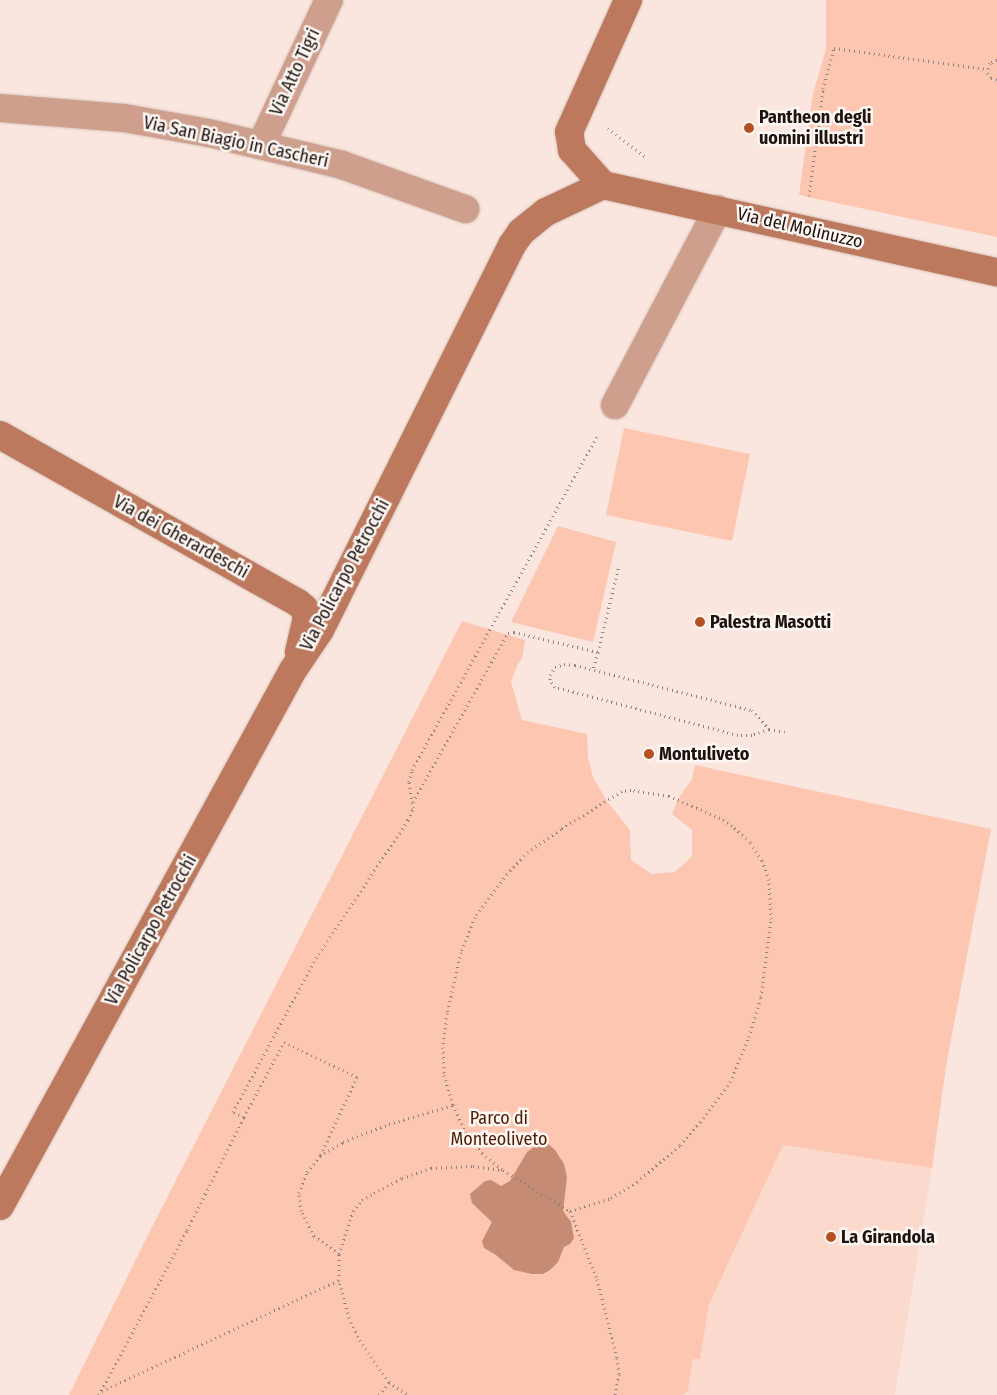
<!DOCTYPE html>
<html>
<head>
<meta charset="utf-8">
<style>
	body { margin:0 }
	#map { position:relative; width:997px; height:1395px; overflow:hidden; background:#fae6de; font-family:"Fira Sans Condensed",sans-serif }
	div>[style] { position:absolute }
	.built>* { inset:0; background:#fbdacd }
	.green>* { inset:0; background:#fcc6b1 }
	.water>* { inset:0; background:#c58b73 }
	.path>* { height:3px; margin-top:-1.5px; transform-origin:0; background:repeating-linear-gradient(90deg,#90817b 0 1px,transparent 0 5px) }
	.roads { filter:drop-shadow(0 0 1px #d7c4bd) drop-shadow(0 0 1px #d7c4bd) }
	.street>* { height:28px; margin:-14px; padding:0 14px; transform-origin:14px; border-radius:14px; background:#ce9f8c }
	.secondary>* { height:28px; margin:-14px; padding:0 14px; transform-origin:14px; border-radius:14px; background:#bd795d }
	.dots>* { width:14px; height:14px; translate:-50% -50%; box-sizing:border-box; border:2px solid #fdf7f4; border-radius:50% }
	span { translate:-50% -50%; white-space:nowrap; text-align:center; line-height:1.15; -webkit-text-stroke:5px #fdf7f4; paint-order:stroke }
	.street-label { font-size:18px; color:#1e130f }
	.poi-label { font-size:18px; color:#1e130f; font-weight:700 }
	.left { translate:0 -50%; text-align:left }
	.park-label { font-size:18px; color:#501b01 }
</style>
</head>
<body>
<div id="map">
	<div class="built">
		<i style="clip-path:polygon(783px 1145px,932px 1168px,895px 1395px,682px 1395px,688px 1391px,693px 1359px,700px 1359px,709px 1306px)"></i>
	</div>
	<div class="green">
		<i style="clip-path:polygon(826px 0,997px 0,997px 237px,799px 195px,813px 94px,826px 49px)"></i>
		<i style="clip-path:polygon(624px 428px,750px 454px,732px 541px,606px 515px)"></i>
		<i style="clip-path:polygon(558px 526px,616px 542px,593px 642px,511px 622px)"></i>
		<i style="clip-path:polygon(462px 621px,525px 640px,522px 658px,517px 666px,511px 682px,522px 720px,587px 734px,588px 757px,593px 777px,606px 800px,630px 830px,631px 860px,652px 874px,675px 872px,692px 856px,692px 830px,672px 814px,678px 799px,692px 779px,695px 765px,991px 829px,946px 1066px,932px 1168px,783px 1145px,709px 1305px,700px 1359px,693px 1359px,688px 1391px,682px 1395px,69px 1395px,148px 1235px)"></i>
	</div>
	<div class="water">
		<i style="clip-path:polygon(540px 1143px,547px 1143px,555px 1150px,564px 1164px,567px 1177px,563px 1211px,571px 1222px,574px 1238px,570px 1244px,564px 1247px,558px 1262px,550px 1270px,543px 1274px,532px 1274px,514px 1270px,496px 1255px,484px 1248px,482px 1241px,492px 1222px,472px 1203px,470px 1194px,485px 1181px,491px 1180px,501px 1186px,510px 1181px,527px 1152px)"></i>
	</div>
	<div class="path">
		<i style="left:997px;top:60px;width:8px;rotate:157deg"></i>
		<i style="left:990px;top:63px;width:10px;rotate:107deg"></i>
		<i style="left:987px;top:73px;width:6px;rotate:51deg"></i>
		<i style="left:991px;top:78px;width:6px;rotate:18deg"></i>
		<i style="left:608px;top:128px;width:49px;rotate:37.6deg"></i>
		<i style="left:809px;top:196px;width:108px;rotate:-82.5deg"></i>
		<i style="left:823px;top:89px;width:42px;rotate:-75deg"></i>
		<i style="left:834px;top:48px;width:154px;rotate:7.8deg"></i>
		<i style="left:598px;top:652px;width:89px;rotate:-76.4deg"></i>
		<i style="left:769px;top:729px;width:18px;rotate:161deg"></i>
		<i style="left:752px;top:735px;width:14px;rotate:180deg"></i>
		<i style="left:738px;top:735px;width:189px;rotate:-165.3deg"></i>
		<i style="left:555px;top:687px;width:9px;rotate:-126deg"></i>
		<i style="left:550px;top:680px;width:5px;rotate:-90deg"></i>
		<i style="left:550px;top:675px;width:9px;rotate:-58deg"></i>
		<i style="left:555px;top:667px;width:9px;rotate:-18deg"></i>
		<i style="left:564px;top:664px;width:11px;rotate:5deg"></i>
		<i style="left:575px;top:665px;width:183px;rotate:14.3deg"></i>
		<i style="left:752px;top:710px;width:25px;rotate:48deg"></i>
		<i style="left:769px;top:729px;width:16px;rotate:11deg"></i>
		<i style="left:413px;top:802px;width:194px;rotate:-60.7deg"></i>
		<i style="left:508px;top:633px;width:6px;rotate:-9deg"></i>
		<i style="left:514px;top:632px;width:86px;rotate:13.4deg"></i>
		<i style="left:598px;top:652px;width:19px;rotate:106deg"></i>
		<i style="left:244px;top:1117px;width:85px;rotate:-61.9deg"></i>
		<i style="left:284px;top:1042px;width:81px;rotate:25.6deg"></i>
		<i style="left:357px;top:1077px;width:87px;rotate:115.1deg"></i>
		<i style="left:570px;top:1211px;width:43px;rotate:-17.6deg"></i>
		<i style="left:611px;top:1198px;width:31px;rotate:-32deg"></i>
		<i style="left:637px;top:1182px;width:57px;rotate:-40.7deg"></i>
		<i style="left:680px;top:1145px;width:30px;rotate:-49deg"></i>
		<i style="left:700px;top:1122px;width:50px;rotate:-53.1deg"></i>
		<i style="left:730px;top:1082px;width:49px;rotate:-67.1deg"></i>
		<i style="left:749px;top:1037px;width:42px;rotate:-73.3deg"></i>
		<i style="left:761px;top:997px;width:79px;rotate:-82.7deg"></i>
		<i style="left:771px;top:919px;width:39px;rotate:-93deg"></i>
		<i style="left:769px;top:880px;width:21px;rotate:-109deg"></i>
		<i style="left:762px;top:860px;width:22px;rotate:-124deg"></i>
		<i style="left:750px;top:842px;width:24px;rotate:-138deg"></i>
		<i style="left:732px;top:826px;width:14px;rotate:-146deg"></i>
		<i style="left:720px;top:818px;width:56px;rotate:-156.7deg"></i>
		<i style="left:669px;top:796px;width:38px;rotate:-171deg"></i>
		<i style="left:631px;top:790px;width:9px;rotate:174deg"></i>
		<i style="left:622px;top:791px;width:72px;rotate:148.1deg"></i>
		<i style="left:561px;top:829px;width:40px;rotate:145.1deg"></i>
		<i style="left:528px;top:852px;width:30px;rotate:134deg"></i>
		<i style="left:507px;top:874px;width:54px;rotate:126.7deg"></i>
		<i style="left:475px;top:917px;width:38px;rotate:112deg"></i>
		<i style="left:461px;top:952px;width:63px;rotate:102.9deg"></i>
		<i style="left:447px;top:1013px;width:34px;rotate:97deg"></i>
		<i style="left:443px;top:1047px;width:28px;rotate:88deg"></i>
		<i style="left:444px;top:1075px;width:31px;rotate:73deg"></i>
		<i style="left:453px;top:1105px;width:31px;rotate:65deg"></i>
		<i style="left:466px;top:1133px;width:26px;rotate:51deg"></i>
		<i style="left:482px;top:1153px;width:27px;rotate:39deg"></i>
		<i style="left:503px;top:1170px;width:79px;rotate:31.5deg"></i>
		<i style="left:570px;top:1211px;width:73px;rotate:68.3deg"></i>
		<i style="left:597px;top:1279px;width:81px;rotate:75.8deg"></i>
		<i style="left:617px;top:1358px;width:16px;rotate:83deg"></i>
		<i style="left:619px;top:1374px;width:21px;rotate:101deg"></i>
		<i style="left:339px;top:1254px;width:31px;rotate:-144deg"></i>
		<i style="left:314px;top:1236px;width:28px;rotate:-117deg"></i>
		<i style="left:301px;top:1211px;width:18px;rotate:-96deg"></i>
		<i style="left:299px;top:1193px;width:22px;rotate:-69deg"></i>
		<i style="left:307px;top:1172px;width:21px;rotate:-51deg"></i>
		<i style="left:320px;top:1156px;width:27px;rotate:-31deg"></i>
		<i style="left:343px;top:1142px;width:49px;rotate:-21.4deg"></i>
		<i style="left:389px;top:1124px;width:67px;rotate:-16.5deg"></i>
		<i style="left:389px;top:1382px;width:23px;rotate:34deg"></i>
		<i style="left:102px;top:1391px;width:262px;rotate:-25.1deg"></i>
		<i style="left:99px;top:1395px;width:187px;rotate:-61.9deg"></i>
		<i style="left:187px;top:1230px;width:127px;rotate:-63.2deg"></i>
		<i style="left:244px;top:1117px;width:12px;rotate:-156deg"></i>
		<i style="left:233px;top:1112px;width:175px;rotate:-61.7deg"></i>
		<i style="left:316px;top:958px;width:166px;rotate:-56.3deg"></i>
		<i style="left:408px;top:820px;width:13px;rotate:-67deg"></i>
		<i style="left:413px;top:808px;width:26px;rotate:-99deg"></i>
		<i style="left:409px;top:782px;width:12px;rotate:-76deg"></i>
		<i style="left:412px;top:770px;width:383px;rotate:-61deg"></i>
		<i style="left:379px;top:1395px;width:16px;rotate:-52deg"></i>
		<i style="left:389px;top:1382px;width:50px;rotate:-125.3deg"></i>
		<i style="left:360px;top:1341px;width:25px;rotate:-116deg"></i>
		<i style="left:349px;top:1318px;width:39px;rotate:-105deg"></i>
		<i style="left:339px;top:1280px;width:26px;rotate:-90deg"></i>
		<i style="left:339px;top:1254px;width:45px;rotate:-72deg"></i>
		<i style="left:353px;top:1211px;width:14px;rotate:-51deg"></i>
		<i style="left:362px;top:1200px;width:14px;rotate:-30deg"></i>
		<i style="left:374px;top:1193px;width:32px;rotate:-28deg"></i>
		<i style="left:402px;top:1178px;width:31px;rotate:-19deg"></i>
		<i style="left:431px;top:1168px;width:42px;rotate:-2.7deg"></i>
		<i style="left:473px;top:1166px;width:29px;rotate:8deg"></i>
	</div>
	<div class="roads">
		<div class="street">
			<i style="left:0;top:108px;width:124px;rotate:4.6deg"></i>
			<i style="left:124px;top:118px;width:86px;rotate:10deg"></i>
			<i style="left:209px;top:133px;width:137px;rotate:13.5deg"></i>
			<i style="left:342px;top:165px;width:131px;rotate:19.7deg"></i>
			<i style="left:261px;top:145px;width:160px;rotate:-64.9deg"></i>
			<i style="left:615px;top:405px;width:221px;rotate:-62.3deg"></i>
		</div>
		<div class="secondary">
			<i style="left:603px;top:185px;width:403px;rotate:12.5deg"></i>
			<i style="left:603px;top:185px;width:47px;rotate:-131.5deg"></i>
			<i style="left:572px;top:150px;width:18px;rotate:-99deg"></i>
			<i style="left:569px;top:132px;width:145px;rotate:-65.9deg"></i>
			<i style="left:0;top:435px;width:342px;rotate:29.4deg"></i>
			<i style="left:298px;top:603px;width:8px;rotate:40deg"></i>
			<i style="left:304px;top:608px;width:9px;rotate:72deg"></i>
			<i style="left:307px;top:617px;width:36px;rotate:103deg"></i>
			<i style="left:0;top:1206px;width:611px;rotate:-61.34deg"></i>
			<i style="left:293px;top:670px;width:48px;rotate:-56deg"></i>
			<i style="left:320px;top:630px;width:430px;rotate:-63.5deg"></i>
			<i style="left:512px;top:245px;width:16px;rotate:-55deg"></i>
			<i style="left:521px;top:232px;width:32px;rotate:-39deg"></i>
			<i style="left:546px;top:212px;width:63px;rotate:-25.3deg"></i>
		</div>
	</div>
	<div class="dots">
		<i style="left:749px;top:128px;background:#b55021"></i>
		<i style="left:700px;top:622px;background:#b55021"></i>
		<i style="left:649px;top:754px;background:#b55021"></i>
		<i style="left:831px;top:1237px;background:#b55021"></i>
	</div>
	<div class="street-label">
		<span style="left:295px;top:72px;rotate:-65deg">Via Atto Tigri</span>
		<span style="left:236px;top:142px;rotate:12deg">Via San Biagio in Cascheri</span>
		<span style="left:800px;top:228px;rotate:13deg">Via del Molinuzzo</span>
		<span style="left:181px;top:537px;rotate:29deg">Via dei Gherardeschi</span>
		<span style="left:345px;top:575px;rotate:-62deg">Via Policarpo Petrocchi</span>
		<span style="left:151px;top:930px;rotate:-61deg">Via Policarpo Petrocchi</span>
	</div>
	<div class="poi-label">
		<span class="left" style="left:759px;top:128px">Pantheon degli<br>uomini illustri</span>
		<span class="left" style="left:710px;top:622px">Palestra Masotti</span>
		<span class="left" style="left:659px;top:754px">Montuliveto</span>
		<span class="left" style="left:841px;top:1237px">La Girandola</span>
	</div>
	<div class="park-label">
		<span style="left:499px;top:1129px">Parco di<br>Monteoliveto</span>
	</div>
</div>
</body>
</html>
